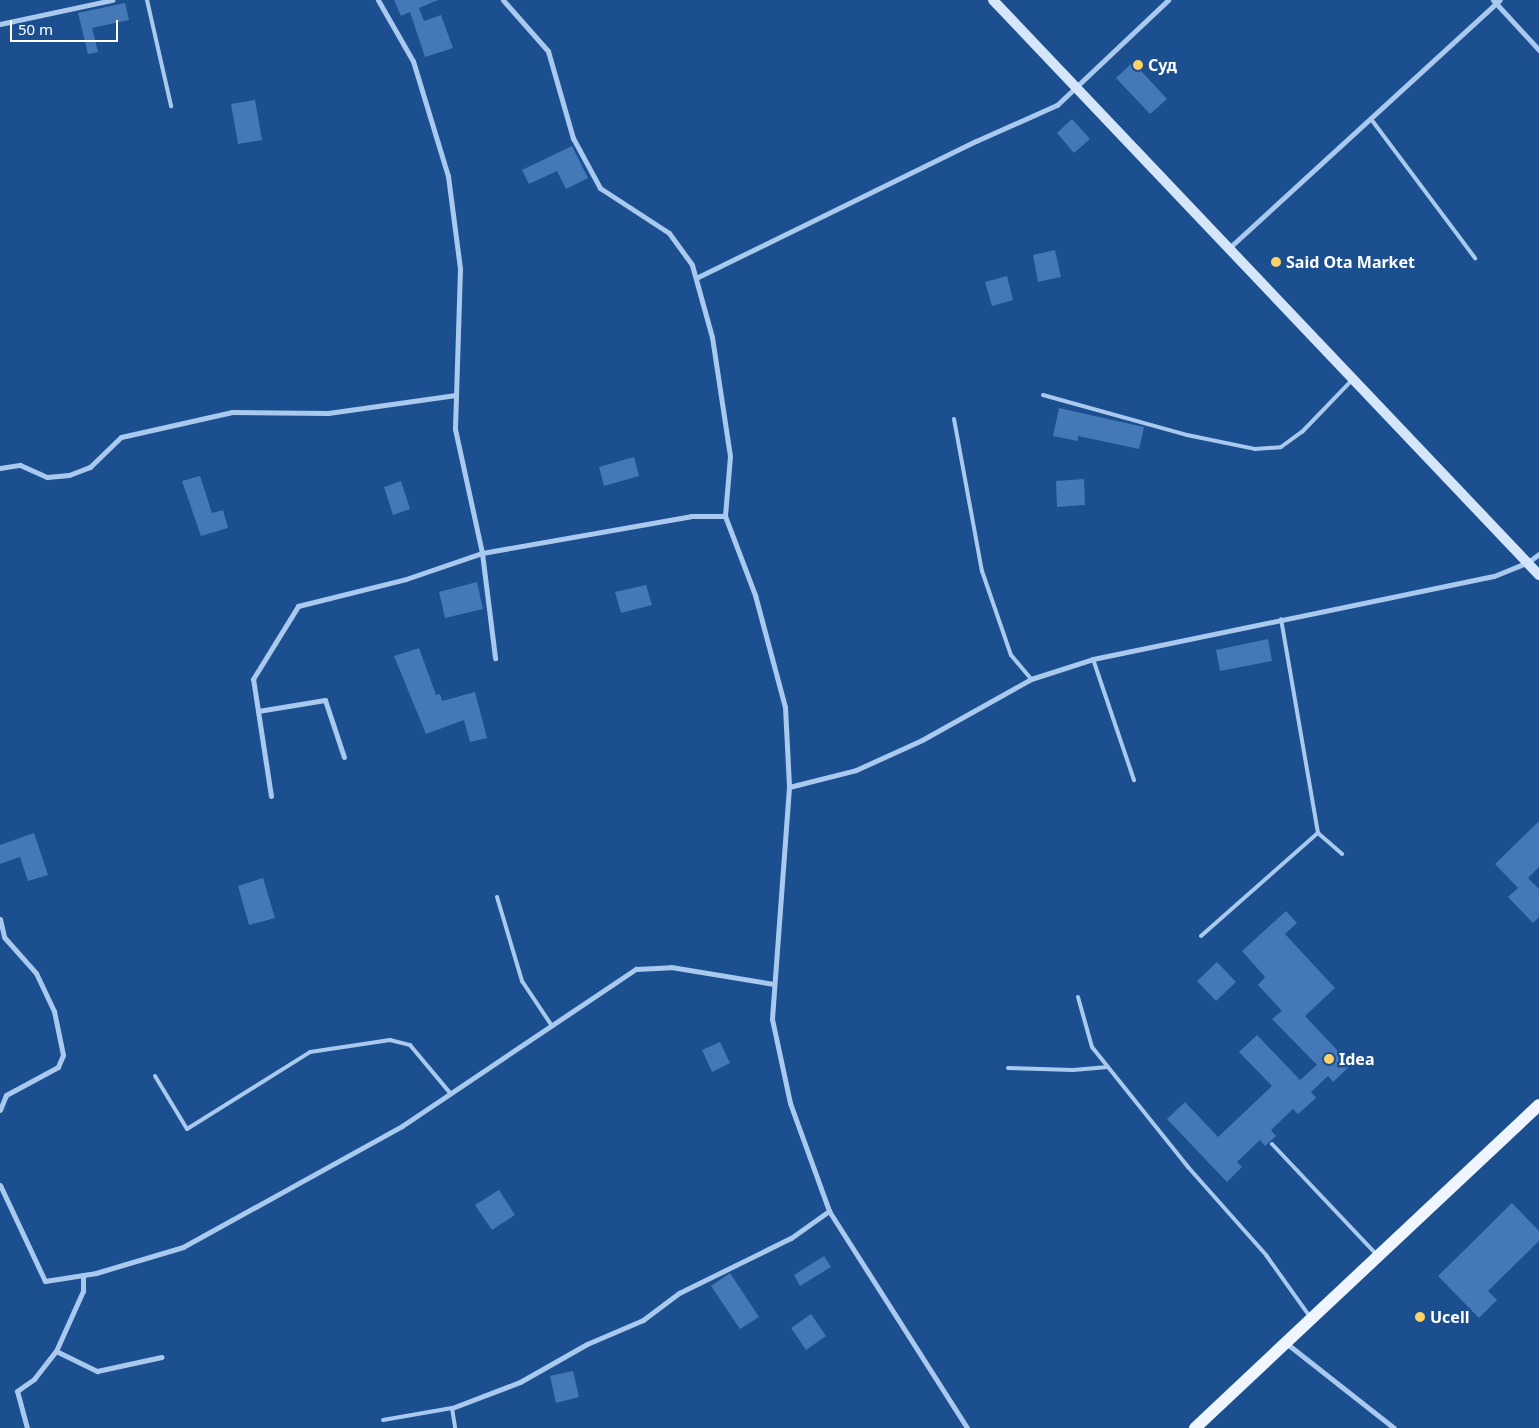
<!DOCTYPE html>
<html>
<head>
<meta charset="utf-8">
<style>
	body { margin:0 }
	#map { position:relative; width:1539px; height:1428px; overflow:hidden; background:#1b4f8f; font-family:"Noto Sans",sans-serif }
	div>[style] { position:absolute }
	.building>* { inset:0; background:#4478b7 }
	.lane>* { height:4px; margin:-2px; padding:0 2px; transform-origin:2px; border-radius:2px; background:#a9c9ee }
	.street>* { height:5px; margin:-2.5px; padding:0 2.5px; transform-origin:2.5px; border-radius:2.5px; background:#a9c9ee }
	.secondary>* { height:10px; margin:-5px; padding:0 5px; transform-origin:5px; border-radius:5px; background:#d6e6fa }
	.primary>* { height:12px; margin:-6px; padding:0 6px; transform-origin:6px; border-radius:6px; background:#f0f6ff }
	.dots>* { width:14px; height:14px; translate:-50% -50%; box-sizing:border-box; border:2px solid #1b4f8f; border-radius:50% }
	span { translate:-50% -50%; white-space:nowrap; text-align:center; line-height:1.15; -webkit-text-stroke:5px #1b4f8f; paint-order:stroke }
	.poi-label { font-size:16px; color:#fff; font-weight:700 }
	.left { translate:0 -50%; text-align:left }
	.scale { position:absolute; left:10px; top:20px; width:108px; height:22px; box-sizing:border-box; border:2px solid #fff; border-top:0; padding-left:6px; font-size:15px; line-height:18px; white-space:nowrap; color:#fff; -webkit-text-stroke:4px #1b4f8f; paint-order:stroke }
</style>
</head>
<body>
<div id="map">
	<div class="building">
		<i style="clip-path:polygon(394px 0,438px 0,419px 8px,424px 21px,441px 15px,453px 48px,425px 57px,410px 12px,401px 16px)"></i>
		<i style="clip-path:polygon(125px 3px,129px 20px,92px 28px,98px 52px,88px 54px,78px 13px)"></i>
		<i style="clip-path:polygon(1133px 62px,1167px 99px,1150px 114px,1116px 78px)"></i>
		<i style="clip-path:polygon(255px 100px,262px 140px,238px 144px,231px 104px)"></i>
		<i style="clip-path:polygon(1072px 119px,1090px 139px,1074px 153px,1057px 133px)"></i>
		<i style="clip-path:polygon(572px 146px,588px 178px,566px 189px,557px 171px,529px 184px,522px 170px)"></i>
		<i style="clip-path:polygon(1055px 250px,1061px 277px,1038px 282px,1033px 255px)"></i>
		<i style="clip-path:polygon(1007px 276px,1013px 300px,992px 306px,985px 282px)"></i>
		<i style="clip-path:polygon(1059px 408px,1144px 427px,1139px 449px,1078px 436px,1078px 441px,1053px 436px)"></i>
		<i style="clip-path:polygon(634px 457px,639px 476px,604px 486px,599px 467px)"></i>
		<i style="clip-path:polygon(200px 476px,212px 513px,223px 510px,228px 528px,201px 536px,182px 481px)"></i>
		<i style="clip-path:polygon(1084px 479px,1085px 505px,1057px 507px,1056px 481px)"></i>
		<i style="clip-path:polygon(401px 481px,410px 509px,393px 515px,384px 487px)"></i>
		<i style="clip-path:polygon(477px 582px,483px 609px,445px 618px,439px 592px)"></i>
		<i style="clip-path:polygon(646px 585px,652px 605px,621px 613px,615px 592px)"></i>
		<i style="clip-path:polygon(1268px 639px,1272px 661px,1220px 671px,1216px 650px)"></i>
		<i style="clip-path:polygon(419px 648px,436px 695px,440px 694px,442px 701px,475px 692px,487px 738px,470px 742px,464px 720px,426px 734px,394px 656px)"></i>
		<i style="clip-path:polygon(1539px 821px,1539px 867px,1528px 878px,1539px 889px,1539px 917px,1533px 923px,1508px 897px,1518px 888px,1495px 864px)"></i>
		<i style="clip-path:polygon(34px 833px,48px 875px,28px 881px,20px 857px,0 864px,0 845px)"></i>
		<i style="clip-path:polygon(263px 878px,275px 918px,249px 925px,238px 886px)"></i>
		<i style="clip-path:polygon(1286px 911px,1297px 923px,1285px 934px,1335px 988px,1305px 1016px,1351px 1065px,1333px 1082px,1328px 1076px,1311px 1092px,1316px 1098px,1298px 1114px,1293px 1109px,1271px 1130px,1276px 1136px,1265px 1146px,1260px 1140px,1237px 1162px,1242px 1167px,1227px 1182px,1167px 1119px,1185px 1102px,1218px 1137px,1272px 1086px,1239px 1052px,1257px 1035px,1300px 1080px,1317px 1065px,1272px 1019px,1282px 1011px,1258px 985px,1265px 977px,1242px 951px)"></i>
		<i style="clip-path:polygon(1217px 962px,1236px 982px,1216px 1001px,1197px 981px)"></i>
		<i style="clip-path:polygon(720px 1042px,730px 1063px,712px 1072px,702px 1050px)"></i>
		<i style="clip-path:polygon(499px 1190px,515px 1215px,492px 1230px,475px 1205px)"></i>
		<i style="clip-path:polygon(1512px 1203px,1539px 1231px,1539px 1241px,1488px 1291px,1497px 1300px,1479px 1318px,1438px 1276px)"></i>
		<i style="clip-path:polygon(824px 1256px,831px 1267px,800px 1286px,794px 1275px)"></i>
		<i style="clip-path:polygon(730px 1273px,759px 1317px,740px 1329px,711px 1286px)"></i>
		<i style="clip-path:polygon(811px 1314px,826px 1336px,806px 1350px,791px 1328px)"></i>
		<i style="clip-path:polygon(573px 1371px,579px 1397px,556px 1403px,550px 1376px)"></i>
	</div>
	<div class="lane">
		<i style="left:147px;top:0;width:109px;rotate:77.2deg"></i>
		<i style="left:1371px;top:119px;width:174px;rotate:53.2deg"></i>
		<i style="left:1043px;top:395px;width:149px;rotate:15.5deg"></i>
		<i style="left:1187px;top:435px;width:69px;rotate:11.6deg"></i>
		<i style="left:1255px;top:449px;width:26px;rotate:-4deg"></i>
		<i style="left:1281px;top:447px;width:26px;rotate:-36deg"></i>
		<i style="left:1302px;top:432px;width:72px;rotate:-46.1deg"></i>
		<i style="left:954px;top:419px;width:155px;rotate:79.6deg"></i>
		<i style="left:982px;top:571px;width:89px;rotate:71deg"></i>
		<i style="left:1011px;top:655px;width:31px;rotate:50deg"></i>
		<i style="left:1093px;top:659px;width:128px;rotate:71.3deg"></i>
		<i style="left:1318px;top:833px;width:32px;rotate:41deg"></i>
		<i style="left:497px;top:897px;width:88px;rotate:73.4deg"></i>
		<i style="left:522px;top:981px;width:54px;rotate:56.3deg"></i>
		<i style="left:1201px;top:936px;width:156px;rotate:-41.4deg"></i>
		<i style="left:1318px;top:833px;width:217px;rotate:-99.8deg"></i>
		<i style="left:1078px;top:997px;width:52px;rotate:74.4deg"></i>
		<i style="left:1092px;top:1047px;width:154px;rotate:51.3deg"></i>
		<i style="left:1188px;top:1167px;width:118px;rotate:48.4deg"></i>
		<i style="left:1266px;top:1255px;width:76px;rotate:54.6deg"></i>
		<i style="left:1008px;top:1068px;width:65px;rotate:1.8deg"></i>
		<i style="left:1073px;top:1070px;width:35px;rotate:-5deg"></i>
		<i style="left:155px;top:1076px;width:62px;rotate:58.9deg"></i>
		<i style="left:187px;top:1129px;width:145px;rotate:-32deg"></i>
		<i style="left:310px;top:1052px;width:81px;rotate:-8.5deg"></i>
		<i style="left:390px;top:1040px;width:21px;rotate:14deg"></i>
		<i style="left:410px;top:1045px;width:64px;rotate:50.1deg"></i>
		<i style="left:1272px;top:1144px;width:153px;rotate:46.6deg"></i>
		<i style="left:383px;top:1420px;width:70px;rotate:-9.9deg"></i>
		<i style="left:452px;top:1408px;width:20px;rotate:81deg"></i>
	</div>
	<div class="street">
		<i style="left:378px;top:0;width:70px;rotate:60.2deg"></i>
		<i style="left:413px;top:61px;width:120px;rotate:73.1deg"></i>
		<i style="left:448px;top:176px;width:94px;rotate:82.6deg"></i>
		<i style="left:460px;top:269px;width:160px;rotate:91.8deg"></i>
		<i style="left:455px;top:429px;width:127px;rotate:77.7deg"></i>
		<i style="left:482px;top:553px;width:212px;rotate:-10deg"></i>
		<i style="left:691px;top:516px;width:34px"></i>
		<i style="left:503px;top:0;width:68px;rotate:48.6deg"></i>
		<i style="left:548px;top:51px;width:91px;rotate:74deg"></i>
		<i style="left:573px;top:138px;width:57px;rotate:61.6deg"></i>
		<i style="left:600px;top:188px;width:82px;rotate:33.1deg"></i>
		<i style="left:669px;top:233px;width:39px;rotate:54deg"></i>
		<i style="left:692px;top:265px;width:75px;rotate:74.5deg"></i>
		<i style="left:712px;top:337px;width:120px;rotate:81.4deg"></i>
		<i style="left:730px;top:456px;width:60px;rotate:94.8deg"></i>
		<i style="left:725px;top:516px;width:85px;rotate:69.2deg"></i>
		<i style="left:755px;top:595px;width:116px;rotate:75deg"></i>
		<i style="left:785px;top:707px;width:80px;rotate:87.1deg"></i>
		<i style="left:789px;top:787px;width:233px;rotate:94.2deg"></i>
		<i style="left:772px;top:1019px;width:86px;rotate:77.9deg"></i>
		<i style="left:790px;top:1103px;width:115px;rotate:70.1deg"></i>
		<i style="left:829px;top:1211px;width:257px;rotate:57.5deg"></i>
		<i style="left:1493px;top:0;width:68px;rotate:47.4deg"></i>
		<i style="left:0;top:24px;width:115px;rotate:-12.1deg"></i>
		<i style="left:1229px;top:248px;width:367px;rotate:-42.5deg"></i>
		<i style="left:696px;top:278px;width:312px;rotate:-26.1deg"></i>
		<i style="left:976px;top:141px;width:89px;rotate:-24deg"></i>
		<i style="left:1057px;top:105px;width:153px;rotate:-43.4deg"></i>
		<i style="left:0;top:468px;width:20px;rotate:-9deg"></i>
		<i style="left:20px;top:465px;width:30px;rotate:24deg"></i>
		<i style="left:47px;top:477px;width:22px;rotate:-5deg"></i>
		<i style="left:69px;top:475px;width:22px;rotate:-21deg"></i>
		<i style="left:90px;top:467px;width:43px;rotate:-44.1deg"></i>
		<i style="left:121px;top:437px;width:114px;rotate:-12.7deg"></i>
		<i style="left:232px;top:412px;width:96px;rotate:0.6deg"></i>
		<i style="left:328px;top:413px;width:129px;rotate:-8deg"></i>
		<i style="left:258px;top:711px;width:68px;rotate:-9.3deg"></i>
		<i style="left:325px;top:700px;width:60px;rotate:71.6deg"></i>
		<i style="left:789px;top:787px;width:69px;rotate:-14.2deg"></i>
		<i style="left:856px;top:770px;width:72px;rotate:-24.4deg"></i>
		<i style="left:922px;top:740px;width:125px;rotate:-29.2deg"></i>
		<i style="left:1031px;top:679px;width:65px;rotate:-17.9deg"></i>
		<i style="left:1093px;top:659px;width:409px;rotate:-11.7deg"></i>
		<i style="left:1494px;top:576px;width:35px;rotate:-22deg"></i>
		<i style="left:1527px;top:563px;width:15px;rotate:-37deg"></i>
		<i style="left:271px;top:796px;width:118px;rotate:-98.7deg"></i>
		<i style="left:253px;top:679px;width:86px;rotate:-58.3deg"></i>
		<i style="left:298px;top:606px;width:111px;rotate:-14deg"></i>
		<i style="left:406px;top:579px;width:80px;rotate:-18.9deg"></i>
		<i style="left:482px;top:553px;width:106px;rotate:82.9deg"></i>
		<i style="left:0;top:919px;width:18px;rotate:77deg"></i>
		<i style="left:4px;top:937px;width:48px;rotate:48.4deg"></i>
		<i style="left:36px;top:973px;width:42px;rotate:64.7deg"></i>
		<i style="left:54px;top:1011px;width:45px;rotate:78.4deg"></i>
		<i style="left:63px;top:1055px;width:13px;rotate:113deg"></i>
		<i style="left:58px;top:1067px;width:59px;rotate:151.7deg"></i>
		<i style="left:6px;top:1095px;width:16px;rotate:112deg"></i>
		<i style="left:0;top:1185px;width:106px;rotate:64.9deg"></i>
		<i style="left:45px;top:1281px;width:52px;rotate:-8.9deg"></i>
		<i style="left:96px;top:1273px;width:91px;rotate:-16.6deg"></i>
		<i style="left:183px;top:1247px;width:250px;rotate:-28.9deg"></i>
		<i style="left:402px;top:1126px;width:282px;rotate:-33.9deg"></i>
		<i style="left:636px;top:969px;width:35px;rotate:-3deg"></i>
		<i style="left:671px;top:967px;width:104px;rotate:9.4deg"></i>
		<i style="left:1286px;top:1343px;width:137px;rotate:38.2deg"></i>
		<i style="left:56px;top:1351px;width:46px;rotate:26deg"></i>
		<i style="left:97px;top:1371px;width:66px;rotate:-12.2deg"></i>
		<i style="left:452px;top:1408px;width:73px;rotate:-20.9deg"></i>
		<i style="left:520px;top:1382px;width:77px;rotate:-29.6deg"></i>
		<i style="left:587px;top:1344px;width:61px;rotate:-23.2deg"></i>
		<i style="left:643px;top:1320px;width:45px;rotate:-36.9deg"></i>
		<i style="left:679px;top:1293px;width:125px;rotate:-26.2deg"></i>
		<i style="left:791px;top:1238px;width:47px;rotate:-35.4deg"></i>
		<i style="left:27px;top:1428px;width:38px;rotate:-105deg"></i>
		<i style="left:17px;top:1391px;width:21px;rotate:-35deg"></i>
		<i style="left:34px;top:1379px;width:36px;rotate:-52deg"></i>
		<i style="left:56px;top:1351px;width:66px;rotate:-65.8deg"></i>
		<i style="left:83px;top:1291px;width:16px;rotate:-90deg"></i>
	</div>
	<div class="secondary">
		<i style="left:993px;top:0;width:793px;rotate:46.48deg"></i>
	</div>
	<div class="primary">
		<i style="left:1195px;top:1428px;width:472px;rotate:-43.2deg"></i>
	</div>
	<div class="dots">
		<i style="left:1138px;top:65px;background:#ffd166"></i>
		<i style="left:1276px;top:262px;background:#ffd166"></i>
		<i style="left:1329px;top:1059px;background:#ffd166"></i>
		<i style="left:1420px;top:1317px;background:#ffd166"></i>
	</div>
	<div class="poi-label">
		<span class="left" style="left:1148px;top:65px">Суд</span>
		<span class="left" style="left:1286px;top:262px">Said Ota Market</span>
		<span class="left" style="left:1339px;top:1059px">Idea</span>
		<span class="left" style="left:1430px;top:1317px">Ucell</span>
	</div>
	<div class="scale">50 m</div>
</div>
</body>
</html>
